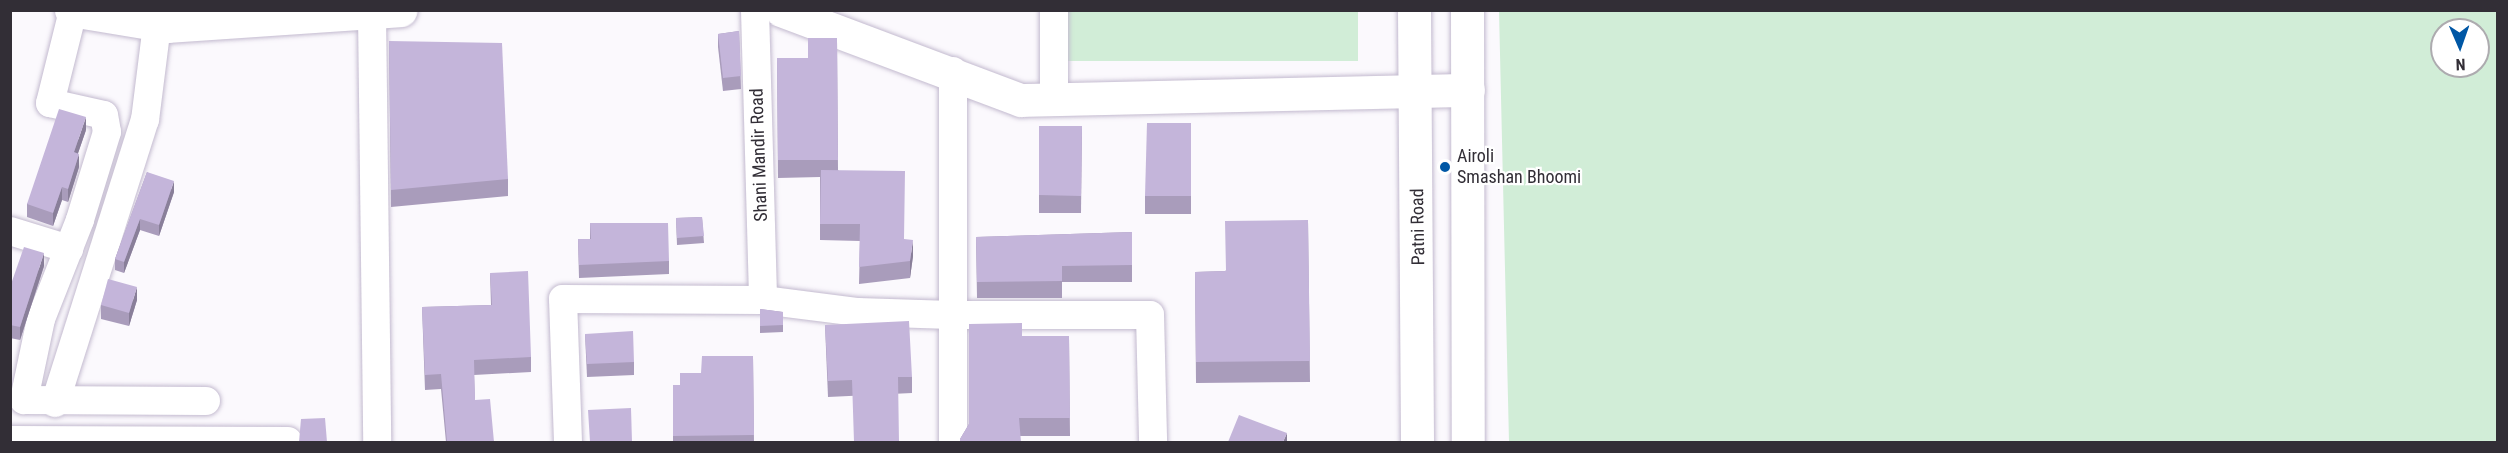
<!DOCTYPE html>
<html>
<head>
<meta charset="utf-8">
<style>
	body { margin:0 }
	#map { position:relative; width:2508px; height:453px; overflow:hidden; background:#fbf9fd; font-family:"Roboto Condensed",sans-serif }
	div>[style] { position:absolute }
	.green>* { inset:0; background:#d1edd7 }
	.roads { filter:drop-shadow(0 0 2px #c3bacf) drop-shadow(0 0 2px #c3bacf) }
	.minor>* { height:28px; margin:-14px; padding:0 14px; transform-origin:14px; border-radius:14px; background:#fff }
	.tertiary>* { height:33px; margin:-16.5px; padding:0 16.5px; transform-origin:16.5px; border-radius:16.5px; background:#fff }
	.secondary>* { height:33px; margin:-16.5px; padding:0 16.5px; transform-origin:16.5px; border-radius:16.5px; background:#fff }
	.wall>* { inset:0; background:#a99cbb }
	.shaded-wall>* { inset:0; background:#897f99 }
	.building>* { inset:0; background:#c4b5da }
	.dots>* { width:16px; height:16px; translate:-50% -50%; box-sizing:border-box; border:3px solid #fff; border-radius:50% }
	span { translate:-50% -50%; white-space:nowrap; text-align:center; line-height:1.15; -webkit-text-stroke:4.5px #fff; paint-order:stroke }
	.street-label { font-size:18px; color:#322e36 }
	.poi-label { font-size:18px; color:#322e36 }
	.left { translate:0 -50%; text-align:left }
	.frame { position:absolute; inset:0; border:12px solid #322e36; pointer-events:none }
	.north { position:absolute; left:2430px; top:18px; width:60px; height:60px; box-sizing:border-box; background:#fff; border:2px solid #adabaf; border-radius:50%; rotate:178deg; font-size:16px; font-weight:700; line-height:24px; text-align:center; color:#322e36 }
	.north::after { content:''; display:block; margin:auto; width:21px; height:27px; background:#0057a5; clip-path:polygon(50% 0,100% 100%,50% 72%,0 100%) }
</style>
</head>
<body>
<div id="map">
	<div class="green">
		<i style="clip-path:polygon(1054px 11px,1358px 11px,1358px 61px,1053px 61px)"></i>
		<i style="clip-path:polygon(evenodd,1499px 11px,2497px 11px,2497px 442px,1509px 442px,1499px 11px,2442px 30px,2478px 30px,2478px 66px,2442px 66px,2442px 30px)"></i>
	</div>
	<div class="roads">
		<div class="minor">
			<i style="left:755px;top:10px;width:290px;rotate:88.4deg"></i>
			<i style="left:73px;top:11px;width:95px;rotate:104deg"></i>
			<i style="left:50px;top:103px;width:55px;rotate:12.5deg"></i>
			<i style="left:104px;top:115px;width:17px;rotate:80deg"></i>
			<i style="left:107px;top:132px;width:92px;rotate:107.1deg"></i>
			<i style="left:80px;top:220px;width:106px;rotate:111.5deg"></i>
			<i style="left:41px;top:319px;width:83px;rotate:101.9deg"></i>
			<i style="left:24px;top:400px;width:182px;rotate:0.3deg"></i>
			<i style="left:372px;top:13px;width:429px;rotate:89.3deg"></i>
			<i style="left:1054px;top:99px;width:89px;rotate:-90deg"></i>
			<i style="left:10px;top:231px;width:62px;rotate:17deg"></i>
			<i style="left:55px;top:403px;width:297px;rotate:-72.4deg"></i>
			<i style="left:145px;top:120px;width:96px;rotate:-82.8deg"></i>
			<i style="left:10px;top:440px;width:278px;rotate:0.2deg"></i>
			<i style="left:568px;top:442px;width:143px;rotate:-92deg"></i>
			<i style="left:563px;top:299px;width:200px;rotate:0.3deg"></i>
			<i style="left:763px;top:300px;width:96px;rotate:7.2deg"></i>
			<i style="left:858px;top:312px;width:94px;rotate:1.8deg"></i>
			<i style="left:952px;top:315px;width:198px"></i>
			<i style="left:1150px;top:315px;width:127px;rotate:88.6deg"></i>
			<i style="left:953px;top:442px;width:371px;rotate:-90deg"></i>
		</div>
		<div class="tertiary">
			<i style="left:71px;top:10px;width:98px;rotate:9.4deg"></i>
			<i style="left:168px;top:26px;width:233px;rotate:-3.9deg"></i>
			<i style="left:781px;top:10px;width:256px;rotate:20.6deg"></i>
			<i style="left:1021px;top:100px;width:447px;rotate:-1.3deg"></i>
		</div>
		<div class="secondary">
			<i style="left:1414px;top:10px;width:432px;rotate:89.6deg"></i>
			<i style="left:1467px;top:10px;width:432px;rotate:89.9deg"></i>
		</div>
	</div>
	<div class="wall">
		<i style="clip-path:polygon(739px 31px,741px 89px,723px 91px,718px 47px,718px 34px)"></i>
		<i style="clip-path:polygon(837px 38px,838px 170px,904px 239px,913px 256px,910px 278px,859px 284px,860px 241px,820px 240px,820px 177px,778px 178px,777px 58px,808px 58px)"></i>
		<i style="clip-path:polygon(389px 41px,508px 179px,508px 196px,391px 207px)"></i>
		<i style="clip-path:polygon(1191px 123px,1191px 214px,1145px 214px,1145px 196px)"></i>
		<i style="clip-path:polygon(1039px 126px,1082px 126px,1081px 213px,1039px 213px)"></i>
		<i style="clip-path:polygon(86px 130px,78px 153px,79px 167px,68px 202px,62px 200px,53px 226px,27px 217px,27px 204px)"></i>
		<i style="clip-path:polygon(147px 172px,174px 192px,159px 236px,140px 230px,124px 273px,115px 270px,115px 259px)"></i>
		<i style="clip-path:polygon(702px 217px,704px 243px,677px 245px,676px 218px)"></i>
		<i style="clip-path:polygon(1308px 220px,1310px 382px,1196px 383px,1195px 272px,1225px 271px)"></i>
		<i style="clip-path:polygon(590px 223px,669px 261px,669px 274px,579px 278px,578px 239px,590px 239px)"></i>
		<i style="clip-path:polygon(1132px 232px,1132px 282px,1062px 282px,1062px 298px,977px 298px,976px 237px)"></i>
		<i style="clip-path:polygon(44px 266px,20px 340px,10px 338px,10px 287px)"></i>
		<i style="clip-path:polygon(490px 273px,531px 357px,531px 372px,474px 375px,475px 400px,494px 442px,446px 442px,441px 389px,425px 390px,422px 307px,491px 305px)"></i>
		<i style="clip-path:polygon(137px 300px,129px 326px,101px 319px,101px 305px)"></i>
		<i style="clip-path:polygon(760px 309px,783px 312px,783px 332px,760px 333px)"></i>
		<i style="clip-path:polygon(825px 325px,912px 377px,912px 393px,828px 397px)"></i>
		<i style="clip-path:polygon(585px 334px,634px 362px,634px 375px,587px 377px)"></i>
		<i style="clip-path:polygon(1022px 336px,1069px 336px,1070px 436px,1020px 436px,960px 439px)"></i>
		<i style="clip-path:polygon(753px 356px,754px 442px,673px 442px,673px 385px,680px 385px,701px 373px)"></i>
	</div>
	<div class="shaded-wall">
		<i style="clip-path:polygon(86px 117px,86px 130px,74px 165px,74px 152px)"></i>
		<i style="clip-path:polygon(79px 154px,79px 167px,68px 202px,68px 189px)"></i>
		<i style="clip-path:polygon(174px 181px,174px 192px,159px 236px,159px 225px)"></i>
		<i style="clip-path:polygon(62px 187px,62px 200px,53px 226px,53px 213px)"></i>
		<i style="clip-path:polygon(140px 219px,140px 230px,124px 273px,124px 262px)"></i>
		<i style="clip-path:polygon(913px 240px,913px 256px,910px 278px,910px 261px)"></i>
		<i style="clip-path:polygon(44px 253px,44px 266px,20px 340px,20px 327px)"></i>
		<i style="clip-path:polygon(137px 287px,137px 300px,129px 326px,129px 313px)"></i>
		<i style="clip-path:polygon(1287px 433px,1287px 442px,1283px 442px)"></i>
	</div>
	<div class="building">
		<i style="clip-path:polygon(739px 31px,741px 76px,723px 78px,718px 34px)"></i>
		<i style="clip-path:polygon(808px 38px,837px 38px,838px 160px,778px 160px,777px 58px,808px 58px)"></i>
		<i style="clip-path:polygon(389px 41px,502px 43px,508px 179px,391px 190px)"></i>
		<i style="clip-path:polygon(59px 109px,86px 117px,74px 152px,79px 154px,68px 189px,62px 187px,53px 213px,27px 204px)"></i>
		<i style="clip-path:polygon(1147px 123px,1191px 123px,1191px 196px,1145px 196px)"></i>
		<i style="clip-path:polygon(1039px 126px,1082px 126px,1081px 196px,1039px 195px)"></i>
		<i style="clip-path:polygon(821px 170px,905px 171px,904px 239px,913px 240px,910px 261px,859px 267px,860px 224px,820px 224px)"></i>
		<i style="clip-path:polygon(147px 172px,174px 181px,159px 225px,140px 219px,124px 262px,115px 259px)"></i>
		<i style="clip-path:polygon(702px 217px,704px 236px,677px 238px,676px 218px)"></i>
		<i style="clip-path:polygon(1308px 220px,1310px 361px,1196px 362px,1195px 272px,1226px 271px,1225px 221px)"></i>
		<i style="clip-path:polygon(590px 223px,668px 223px,669px 261px,579px 265px,578px 239px,591px 239px)"></i>
		<i style="clip-path:polygon(1132px 232px,1132px 265px,1062px 266px,1062px 281px,977px 282px,976px 237px)"></i>
		<i style="clip-path:polygon(24px 247px,44px 253px,20px 327px,10px 325px,10px 287px)"></i>
		<i style="clip-path:polygon(528px 271px,531px 357px,474px 360px,475px 400px,490px 399px,494px 442px,447px 442px,441px 374px,425px 375px,422px 307px,492px 305px,490px 273px)"></i>
		<i style="clip-path:polygon(108px 279px,137px 287px,129px 313px,101px 305px)"></i>
		<i style="clip-path:polygon(760px 309px,783px 312px,783px 325px,760px 326px)"></i>
		<i style="clip-path:polygon(909px 321px,912px 377px,898px 377px,899px 442px,854px 442px,852px 380px,828px 381px,825px 325px)"></i>
		<i style="clip-path:polygon(1022px 323px,1022px 336px,1069px 336px,1070px 418px,1019px 418px,1021px 442px,960px 442px,960px 439px,969px 424px,969px 324px)"></i>
		<i style="clip-path:polygon(633px 331px,634px 362px,587px 364px,585px 334px)"></i>
		<i style="clip-path:polygon(702px 356px,753px 356px,754px 435px,673px 436px,673px 385px,680px 385px,680px 373px,701px 373px)"></i>
		<i style="clip-path:polygon(631px 408px,632px 442px,590px 442px,588px 410px)"></i>
		<i style="clip-path:polygon(1239px 415px,1287px 433px,1283px 442px,1228px 442px)"></i>
		<i style="clip-path:polygon(325px 418px,327px 442px,299px 442px,301px 419px)"></i>
	</div>
	<div class="dots">
		<i style="left:1445px;top:167px;background:#0057a5"></i>
	</div>
	<div class="street-label">
		<span style="left:759px;top:155px;rotate:-92deg">Shani Mandir Road</span>
		<span style="left:1418px;top:227px;rotate:-91deg">Patni Road</span>
	</div>
	<div class="poi-label">
		<span class="left" style="left:1457px;top:167px">Airoli<br>Smashan Bhoomi</span>
	</div>
	<div class="frame"></div>
	<div class="north">N</div>
</div>
</body>
</html>
